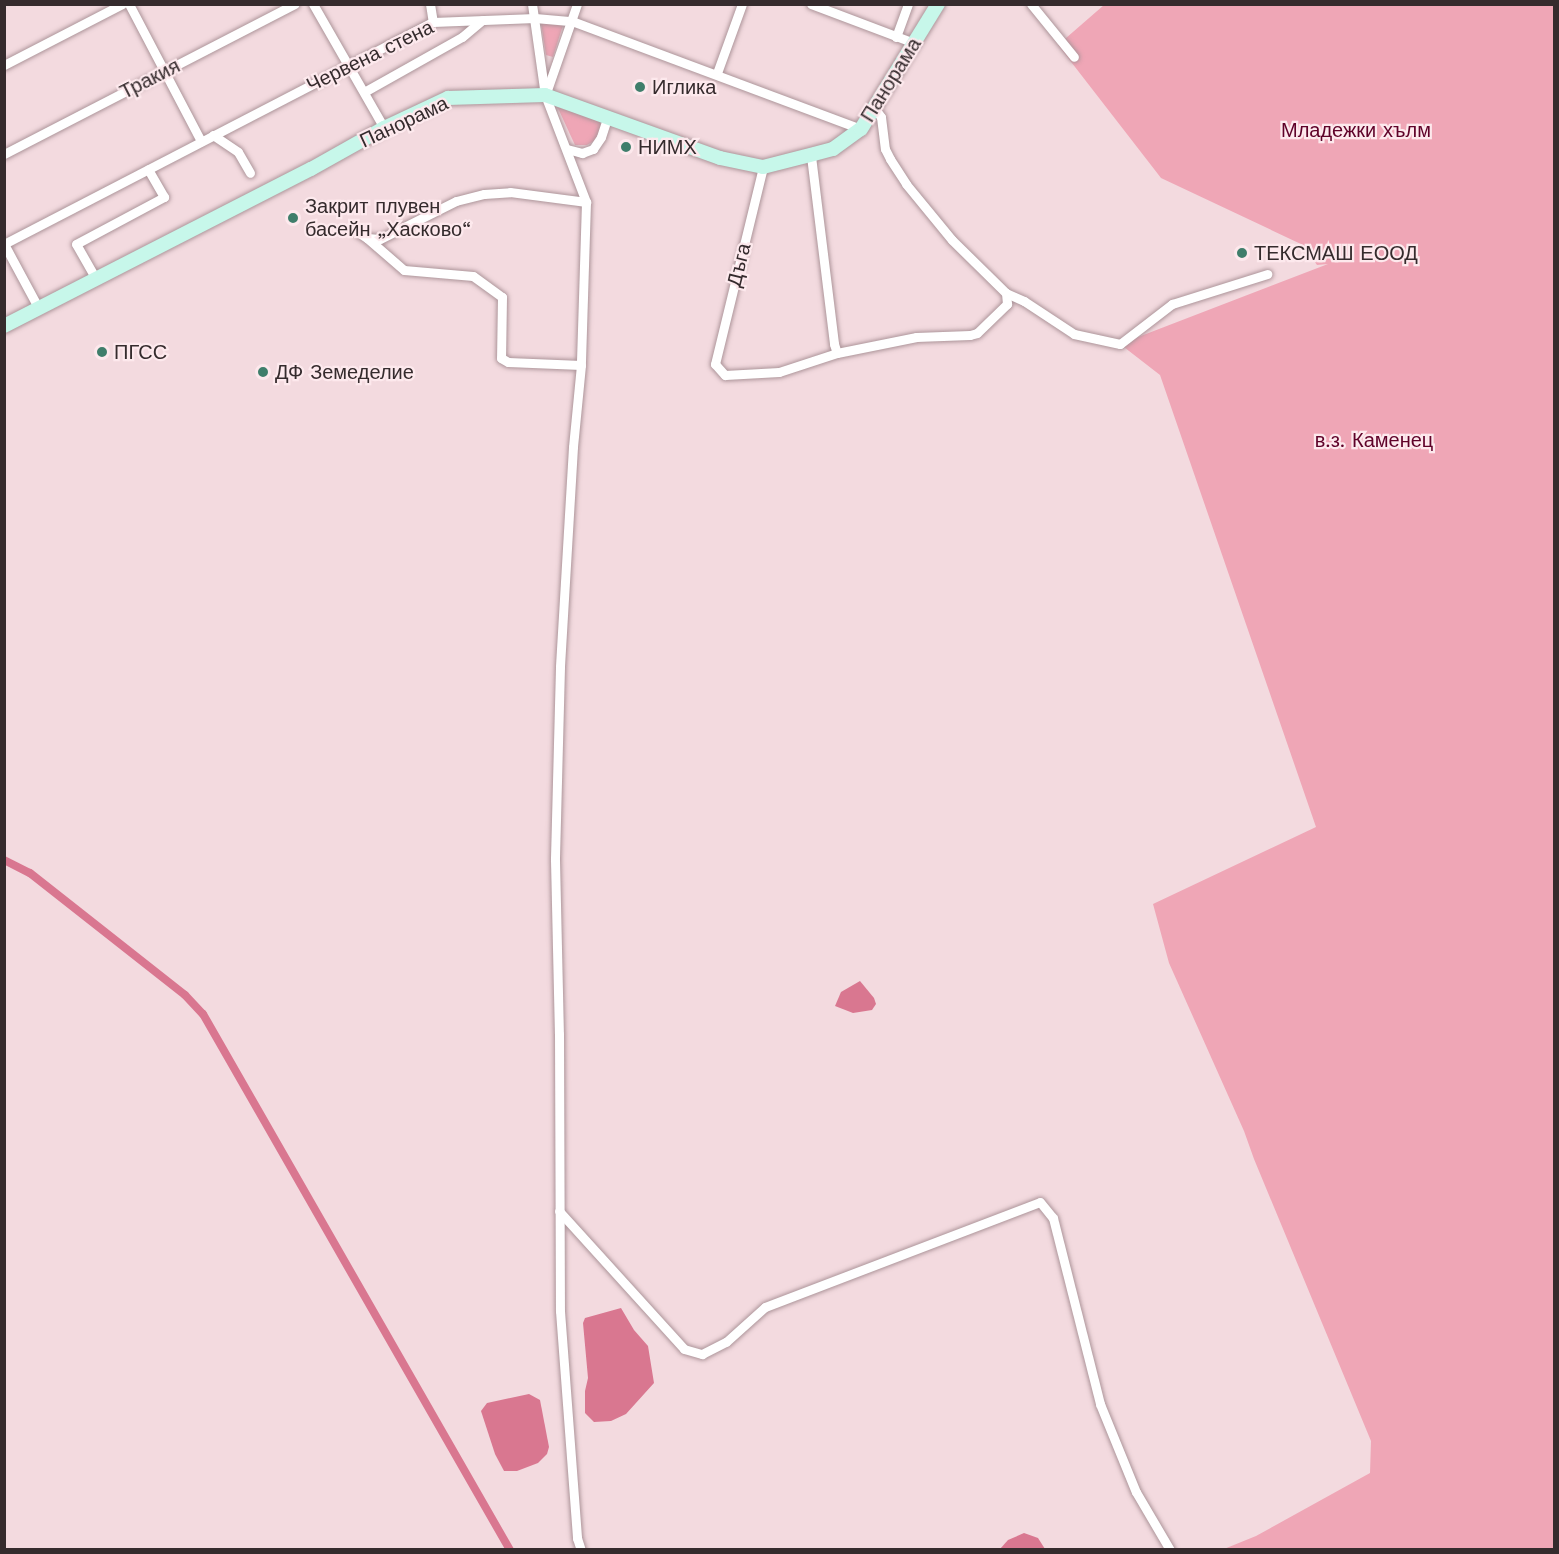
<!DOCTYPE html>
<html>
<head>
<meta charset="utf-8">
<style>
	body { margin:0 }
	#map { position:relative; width:1559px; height:1554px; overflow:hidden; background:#f3dadf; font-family:"Work Sans",sans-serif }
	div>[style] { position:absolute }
	.green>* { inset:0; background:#efa6b6 }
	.water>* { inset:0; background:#d97790 }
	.canal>* { height:8px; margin:-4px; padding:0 4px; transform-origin:4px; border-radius:4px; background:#d97790 }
	.roads { filter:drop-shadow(0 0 2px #ad959a) drop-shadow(0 0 2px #ad959a) }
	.street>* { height:9px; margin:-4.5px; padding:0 4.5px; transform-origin:4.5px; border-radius:4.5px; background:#fff }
	.secondary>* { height:14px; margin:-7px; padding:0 7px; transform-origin:7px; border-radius:7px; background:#c7f7ea }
	.dots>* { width:16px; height:16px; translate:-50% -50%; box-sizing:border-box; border:3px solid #fde9ed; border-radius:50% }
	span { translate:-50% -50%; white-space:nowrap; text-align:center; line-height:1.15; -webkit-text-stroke:4.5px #fde9ed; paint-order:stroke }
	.street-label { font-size:20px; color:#352b2d }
	.poi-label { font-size:20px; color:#352b2d }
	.left { translate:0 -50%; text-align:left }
	.park-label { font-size:20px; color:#5f0229 }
	.frame { position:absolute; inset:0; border:6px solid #352b2d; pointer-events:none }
</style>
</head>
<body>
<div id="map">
	<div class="green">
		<i style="clip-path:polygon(1104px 5px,1554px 5px,1554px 1549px,1224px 1549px,1256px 1536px,1370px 1473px,1371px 1441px,1254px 1159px,1244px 1131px,1169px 963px,1153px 904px,1316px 827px,1160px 375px,1120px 344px,1328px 264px,1317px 265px,1303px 245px,1161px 178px,1058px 45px)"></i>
		<i style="clip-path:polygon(541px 23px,563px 25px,553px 57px,546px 55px)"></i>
		<i style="clip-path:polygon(557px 106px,600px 119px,601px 130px,594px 141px,587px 145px,575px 145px)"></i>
	</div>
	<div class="water">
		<i style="clip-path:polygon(860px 981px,874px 998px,876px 1004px,872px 1010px,853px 1013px,835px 1006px,841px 992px)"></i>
		<i style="clip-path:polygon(621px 1308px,634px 1330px,648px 1346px,654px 1383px,626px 1414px,611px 1421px,594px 1422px,585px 1413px,585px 1391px,588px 1378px,583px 1323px,585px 1318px)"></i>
		<i style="clip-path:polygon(529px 1394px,540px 1400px,549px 1447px,547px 1454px,538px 1463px,517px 1471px,504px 1471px,495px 1454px,481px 1411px,487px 1403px)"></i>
		<i style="clip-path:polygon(1024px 1533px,1038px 1538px,1045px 1549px,1000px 1549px,1008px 1540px)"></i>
	</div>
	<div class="canal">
		<i style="left:4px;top:860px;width:29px;rotate:27deg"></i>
		<i style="left:30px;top:873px;width:197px;rotate:38.2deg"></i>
		<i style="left:185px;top:995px;width:26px;rotate:47deg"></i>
		<i style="left:203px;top:1014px;width:618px;rotate:60.2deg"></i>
	</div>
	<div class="roads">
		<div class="street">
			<i style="left:129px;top:4px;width:155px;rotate:62.3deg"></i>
			<i style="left:313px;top:4px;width:143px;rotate:60.2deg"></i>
			<i style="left:430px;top:4px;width:18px;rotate:81deg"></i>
			<i style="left:532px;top:4px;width:92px;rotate:81.9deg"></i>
			<i style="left:545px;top:95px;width:115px;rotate:69deg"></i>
			<i style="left:586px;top:202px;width:163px;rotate:91.8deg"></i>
			<i style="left:581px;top:365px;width:82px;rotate:95.6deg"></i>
			<i style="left:573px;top:447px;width:220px;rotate:93.4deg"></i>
			<i style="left:560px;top:667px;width:193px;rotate:91.5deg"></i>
			<i style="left:555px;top:860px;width:174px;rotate:88.7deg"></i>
			<i style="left:559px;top:1034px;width:277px;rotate:89.8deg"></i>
			<i style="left:560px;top:1311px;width:228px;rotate:85.7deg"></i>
			<i style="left:577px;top:1538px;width:13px;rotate:72deg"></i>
			<i style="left:811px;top:4px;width:110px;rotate:20.7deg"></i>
			<i style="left:1031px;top:4px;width:68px;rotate:50.9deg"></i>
			<i style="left:896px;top:37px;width:35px;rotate:-70deg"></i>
			<i style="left:4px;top:65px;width:133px;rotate:-27.3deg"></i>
			<i style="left:717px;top:73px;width:73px;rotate:-70.1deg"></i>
			<i style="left:364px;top:92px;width:112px;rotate:-29.3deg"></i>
			<i style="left:462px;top:37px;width:26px;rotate:-40deg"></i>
			<i style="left:546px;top:93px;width:94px;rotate:-70.8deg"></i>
			<i style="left:875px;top:109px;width:10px;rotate:53deg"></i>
			<i style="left:881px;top:117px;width:32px;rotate:83deg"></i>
			<i style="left:885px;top:149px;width:11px;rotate:63deg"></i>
			<i style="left:890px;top:159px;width:30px;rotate:57deg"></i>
			<i style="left:906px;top:184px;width:72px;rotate:50.6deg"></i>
			<i style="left:952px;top:240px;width:76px;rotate:44.5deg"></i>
			<i style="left:1006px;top:293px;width:20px;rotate:24deg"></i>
			<i style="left:1024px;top:301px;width:60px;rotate:33.4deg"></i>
			<i style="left:1074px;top:334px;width:47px;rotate:12.3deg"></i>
			<i style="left:1120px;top:344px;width:66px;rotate:-37.6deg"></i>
			<i style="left:1172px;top:304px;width:100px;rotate:-17.5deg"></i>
			<i style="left:213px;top:135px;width:30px;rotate:34deg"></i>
			<i style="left:238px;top:152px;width:24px;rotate:60deg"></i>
			<i style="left:567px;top:149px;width:16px;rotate:15deg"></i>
			<i style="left:582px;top:153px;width:12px;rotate:-20deg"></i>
			<i style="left:593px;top:149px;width:14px;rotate:-56deg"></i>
			<i style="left:601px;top:137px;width:22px;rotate:-72deg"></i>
			<i style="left:4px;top:154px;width:327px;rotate:-27.3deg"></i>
			<i style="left:811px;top:156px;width:189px;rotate:83deg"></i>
			<i style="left:834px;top:344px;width:9px;rotate:72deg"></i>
			<i style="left:763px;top:167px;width:203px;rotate:103.7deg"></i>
			<i style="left:715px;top:364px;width:15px;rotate:48deg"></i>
			<i style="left:725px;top:375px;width:54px;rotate:-3.2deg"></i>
			<i style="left:779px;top:372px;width:61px;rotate:-18.1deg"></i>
			<i style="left:837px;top:353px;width:81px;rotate:-11.4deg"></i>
			<i style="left:916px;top:337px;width:54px;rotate:-2.1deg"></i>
			<i style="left:970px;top:335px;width:7px;rotate:-16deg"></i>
			<i style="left:977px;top:333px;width:42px;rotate:-44deg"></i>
			<i style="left:1007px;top:304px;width:11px;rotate:-95deg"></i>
			<i style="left:353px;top:229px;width:17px;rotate:33deg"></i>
			<i style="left:367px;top:238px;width:49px;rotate:40.9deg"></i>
			<i style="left:404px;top:270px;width:69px;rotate:5deg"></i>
			<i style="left:473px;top:276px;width:36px;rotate:36deg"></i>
			<i style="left:502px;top:297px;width:61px;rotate:90.9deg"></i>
			<i style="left:501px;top:358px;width:8px;rotate:30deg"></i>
			<i style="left:508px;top:362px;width:73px;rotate:2.4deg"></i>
			<i style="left:367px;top:238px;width:13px;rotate:4deg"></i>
			<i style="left:380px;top:239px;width:85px;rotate:-26.6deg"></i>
			<i style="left:456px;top:201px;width:29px;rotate:-14deg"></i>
			<i style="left:484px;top:194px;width:26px;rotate:-4deg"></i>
			<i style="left:510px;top:192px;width:77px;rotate:7.5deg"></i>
			<i style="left:4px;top:244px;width:483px;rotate:-27.4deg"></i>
			<i style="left:433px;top:22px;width:102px;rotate:-2.2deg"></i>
			<i style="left:535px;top:18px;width:37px;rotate:5deg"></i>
			<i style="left:572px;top:21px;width:309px;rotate:20.5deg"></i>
			<i style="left:4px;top:244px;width:74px;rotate:61.7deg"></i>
			<i style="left:96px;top:279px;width:40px;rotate:-119.7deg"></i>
			<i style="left:76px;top:244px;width:100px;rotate:-28.1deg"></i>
			<i style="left:164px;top:197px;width:32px;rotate:-120deg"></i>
			<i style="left:559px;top:1211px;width:186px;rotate:47.8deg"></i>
			<i style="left:684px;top:1349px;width:19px;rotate:16deg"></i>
			<i style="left:702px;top:1354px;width:27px;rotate:-27deg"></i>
			<i style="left:726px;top:1342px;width:52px;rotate:-41.9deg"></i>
			<i style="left:765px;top:1307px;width:294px;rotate:-20.9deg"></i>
			<i style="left:1040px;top:1202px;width:21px;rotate:51deg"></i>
			<i style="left:1053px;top:1218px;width:192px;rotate:75.8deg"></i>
			<i style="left:1100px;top:1404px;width:95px;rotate:67.8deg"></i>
			<i style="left:1136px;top:1492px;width:67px;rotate:59.6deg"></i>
		</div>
		<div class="secondary">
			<i style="left:4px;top:326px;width:345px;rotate:-27.1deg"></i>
			<i style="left:311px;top:169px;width:84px;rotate:-29.3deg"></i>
			<i style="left:384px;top:128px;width:71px;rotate:-25.1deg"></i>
			<i style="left:448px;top:98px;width:97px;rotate:-1.8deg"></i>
			<i style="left:545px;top:95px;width:186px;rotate:19.8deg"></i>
			<i style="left:720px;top:158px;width:44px;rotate:11.8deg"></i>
			<i style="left:763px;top:167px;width:72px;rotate:-14.4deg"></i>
			<i style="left:833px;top:149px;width:34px;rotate:-36deg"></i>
			<i style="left:861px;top:129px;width:147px;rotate:-58.4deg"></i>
		</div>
	</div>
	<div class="dots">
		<i style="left:640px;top:87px;background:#3f7e6b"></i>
		<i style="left:626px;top:147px;background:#3f7e6b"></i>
		<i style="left:293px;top:218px;background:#3f7e6b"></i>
		<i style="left:1242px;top:253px;background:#3f7e6b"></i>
		<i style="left:102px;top:352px;background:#3f7e6b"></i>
		<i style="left:263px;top:372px;background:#3f7e6b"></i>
	</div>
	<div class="street-label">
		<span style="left:370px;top:56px;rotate:-26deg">Червена стена</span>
		<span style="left:150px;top:79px;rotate:-27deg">Тракия</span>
		<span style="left:891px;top:80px;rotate:-58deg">Панорама</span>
		<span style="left:404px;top:122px;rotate:-25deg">Панорама</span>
		<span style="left:739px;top:265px;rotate:-76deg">Дъга</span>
	</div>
	<div class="poi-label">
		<span class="left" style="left:652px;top:87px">Иглика</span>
		<span class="left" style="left:638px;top:147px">НИМХ</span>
		<span class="left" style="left:305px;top:218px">Закрит плувен<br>басейн „Хасково“</span>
		<span class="left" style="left:1254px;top:253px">ТЕКСМАШ ЕООД</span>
		<span class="left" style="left:114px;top:352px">ПГСС</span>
		<span class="left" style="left:275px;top:372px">ДФ Земеделие</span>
	</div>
	<div class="park-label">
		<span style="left:1356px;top:130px">Младежки хълм</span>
		<span style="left:1374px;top:440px">в.з. Каменец</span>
	</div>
	<div class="frame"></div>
</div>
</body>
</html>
